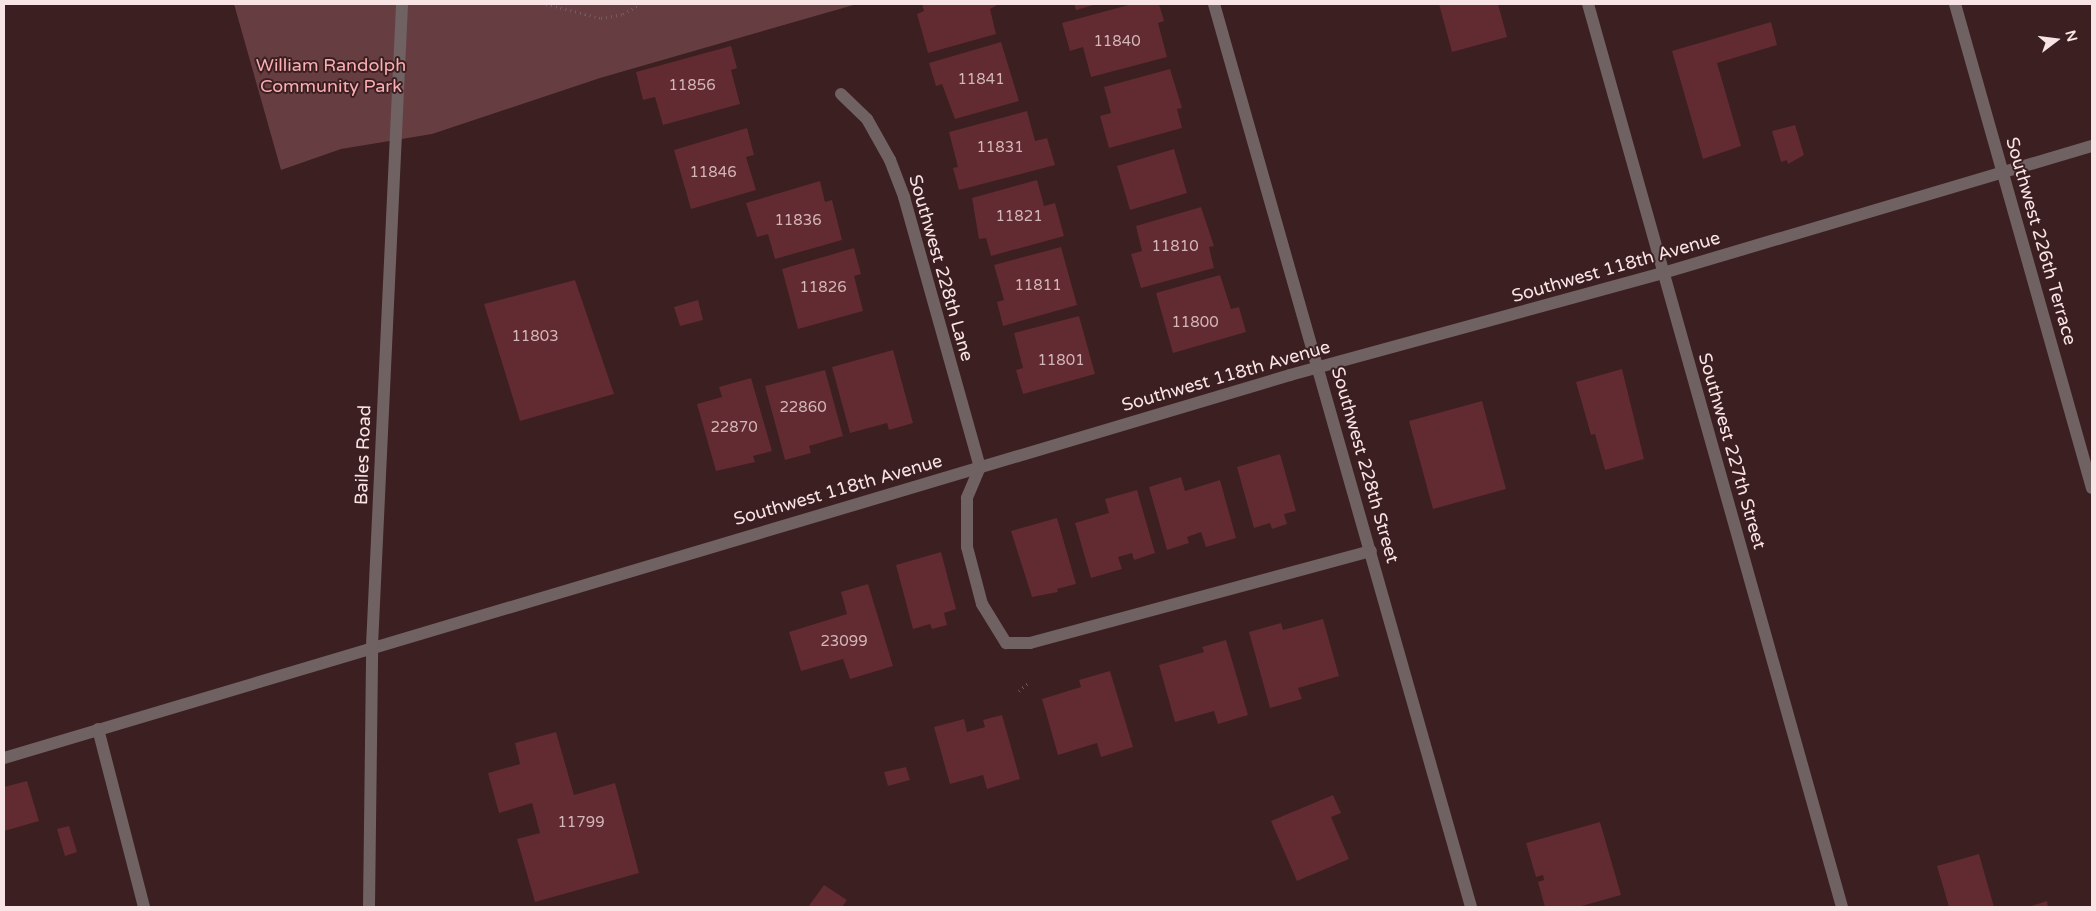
<!DOCTYPE html>
<html>
<head>
<meta charset="utf-8">
<style>
	body { margin:0 }
	#map { position:relative; width:2096px; height:911px; overflow:hidden; background:#3b1f21; font-family:"Varela Round",sans-serif }
	div>[style] { position:absolute }
	.green>* { inset:0; background:#663d41 }
	.building>* { inset:0; background:#622a31 }
	.path>* { height:3px; margin-top:-1.5px; transform-origin:0; background:repeating-linear-gradient(90deg,#755b5d 0 1px,transparent 0 5px) }
	.minor>* { height:12px; margin:-6px; padding:0 6px; transform-origin:6px; border-radius:6px; background:#706162 }
	span { translate:-50% -50%; white-space:nowrap; text-align:center; line-height:1.15; -webkit-text-stroke:4px #3b1f21; paint-order:stroke }
	.number-label { font-size:15px; color:#d2b6b8 }
	.number-label span { -webkit-text-stroke-width:0 }
	.park-label { font-size:18px; color:#fbafb5 }
	.street-label { font-size:18px; color:#f8e4e5 }
	.frame { position:absolute; inset:0; border:5px solid #f8e4e5; pointer-events:none }
	.north { position:absolute; left:2031px; top:15px; width:50px; height:50px; -webkit-text-stroke:4px #3b1f21; paint-order:stroke; rotate:75deg; font-size:14px; font-weight:700; line-height:20px; text-align:center; color:#f8e4e5 }
	.north::after { content:''; display:block; margin:auto; width:18px; height:22px; background:#f8e4e5; clip-path:polygon(50% 0,100% 100%,50% 72%,0 100%) }
</style>
</head>
<body>
<div id="map">
	<div class="green">
		<i style="clip-path:polygon(234px 4px,857px 4px,600px 78px,432px 134px,341px 149px,281px 170px)"></i>
	</div>
	<div class="building">
		<i style="clip-path:polygon(922px 4px,999px 4px,990px 9px,996px 34px,928px 53px,917px 14px,924px 11px)"></i>
		<i style="clip-path:polygon(1074px 4px,1097px 4px,1076px 10px)"></i>
		<i style="clip-path:polygon(1132px 4px,1159px 4px,1164px 21px,1158px 23px,1167px 57px,1091px 77px,1083px 47px,1070px 51px,1062px 23px)"></i>
		<i style="clip-path:polygon(1439px 4px,1498px 4px,1507px 37px,1452px 52px)"></i>
		<i style="clip-path:polygon(1771px 22px,1777px 45px,1717px 63px,1741px 146px,1703px 159px,1672px 51px)"></i>
		<i style="clip-path:polygon(1001px 42px,1019px 101px,955px 119px,942px 84px,936px 86px,929px 63px)"></i>
		<i style="clip-path:polygon(731px 46px,737px 68px,731px 70px,740px 104px,663px 125px,655px 97px,643px 100px,636px 72px)"></i>
		<i style="clip-path:polygon(1170px 69px,1182px 108px,1177px 109px,1182px 128px,1109px 148px,1100px 116px,1111px 113px,1104px 87px)"></i>
		<i style="clip-path:polygon(1027px 111px,1035px 141px,1047px 138px,1055px 165px,959px 190px,953px 168px,958px 167px,949px 132px)"></i>
		<i style="clip-path:polygon(1795px 125px,1804px 155px,1788px 164px,1787px 160px,1781px 162px,1772px 131px)"></i>
		<i style="clip-path:polygon(747px 128px,754px 155px,746px 157px,756px 190px,691px 209px,674px 150px)"></i>
		<i style="clip-path:polygon(1174px 149px,1187px 193px,1130px 210px,1117px 166px)"></i>
		<i style="clip-path:polygon(1037px 180px,1044px 206px,1055px 203px,1064px 236px,991px 256px,986px 238px,979px 239px,972px 198px)"></i>
		<i style="clip-path:polygon(820px 181px,825px 202px,832px 200px,842px 240px,775px 259px,768px 234px,757px 237px,746px 203px)"></i>
		<i style="clip-path:polygon(1201px 207px,1214px 246px,1209px 247px,1214px 268px,1141px 288px,1131px 254px,1142px 251px,1136px 226px)"></i>
		<i style="clip-path:polygon(1061px 247px,1077px 305px,1003px 326px,997px 302px,1004px 300px,994px 265px)"></i>
		<i style="clip-path:polygon(854px 248px,861px 274px,854px 276px,863px 311px,798px 329px,782px 269px)"></i>
		<i style="clip-path:polygon(1220px 275px,1231px 309px,1239px 307px,1246px 332px,1173px 353px,1156px 293px)"></i>
		<i style="clip-path:polygon(575px 280px,614px 394px,520px 421px,484px 304px)"></i>
		<i style="clip-path:polygon(698px 300px,703px 320px,680px 326px,674px 307px)"></i>
		<i style="clip-path:polygon(1079px 316px,1095px 374px,1023px 394px,1016px 370px,1023px 368px,1014px 333px)"></i>
		<i style="clip-path:polygon(893px 350px,913px 423px,889px 430px,887px 423px,850px 433px,832px 367px)"></i>
		<i style="clip-path:polygon(1622px 369px,1644px 459px,1605px 470px,1595px 434px,1591px 435px,1576px 382px)"></i>
		<i style="clip-path:polygon(825px 370px,843px 436px,809px 446px,811px 453px,785px 460px,765px 386px)"></i>
		<i style="clip-path:polygon(751px 378px,772px 451px,753px 456px,755px 462px,716px 471px,697px 404px,722px 397px,719px 387px)"></i>
		<i style="clip-path:polygon(1482px 401px,1506px 489px,1433px 509px,1409px 421px)"></i>
		<i style="clip-path:polygon(1280px 454px,1296px 511px,1284px 514px,1287px 524px,1272px 529px,1270px 523px,1254px 528px,1237px 467px)"></i>
		<i style="clip-path:polygon(1181px 477px,1185px 491px,1220px 480px,1236px 538px,1206px 547px,1201px 532px,1187px 537px,1189px 543px,1167px 550px,1149px 487px)"></i>
		<i style="clip-path:polygon(1137px 490px,1155px 553px,1134px 560px,1132px 553px,1118px 557px,1122px 569px,1091px 578px,1075px 523px,1109px 513px,1105px 499px)"></i>
		<i style="clip-path:polygon(1057px 518px,1076px 584px,1057px 589px,1058px 592px,1032px 597px,1011px 531px)"></i>
		<i style="clip-path:polygon(941px 552px,956px 609px,944px 613px,947px 625px,932px 629px,930px 624px,913px 629px,896px 565px)"></i>
		<i style="clip-path:polygon(868px 584px,893px 666px,850px 679px,843px 659px,801px 671px,789px 632px,847px 614px,841px 592px)"></i>
		<i style="clip-path:polygon(1323px 619px,1339px 676px,1298px 688px,1302px 699px,1270px 708px,1249px 632px,1281px 623px,1283px 630px)"></i>
		<i style="clip-path:polygon(1226px 640px,1248px 715px,1218px 724px,1214px 711px,1175px 722px,1159px 665px,1204px 652px,1202px 647px)"></i>
		<i style="clip-path:polygon(1110px 671px,1133px 747px,1101px 757px,1097px 743px,1058px 755px,1042px 699px,1081px 687px,1079px 680px)"></i>
		<i style="clip-path:polygon(1002px 715px,1020px 779px,987px 789px,983px 775px,950px 784px,934px 727px,964px 719px,967px 732px,985px 727px,983px 720px)"></i>
		<i style="clip-path:polygon(556px 732px,574px 795px,615px 783px,639px 873px,535px 902px,517px 839px,540px 833px,532px 803px,499px 813px,488px 773px,520px 764px,515px 743px)"></i>
		<i style="clip-path:polygon(906px 767px,910px 780px,888px 786px,884px 772px)"></i>
		<i style="clip-path:polygon(27px 781px,39px 821px,4px 831px,4px 787px)"></i>
		<i style="clip-path:polygon(1333px 795px,1341px 813px,1331px 817px,1349px 859px,1297px 881px,1271px 821px)"></i>
		<i style="clip-path:polygon(1600px 822px,1621px 895px,1578px 907px,1545px 907px,1538px 882px,1544px 880px,1543px 875px,1536px 877px,1526px 843px)"></i>
		<i style="clip-path:polygon(69px 826px,77px 852px,65px 856px,57px 829px)"></i>
		<i style="clip-path:polygon(1979px 854px,1994px 907px,1949px 907px,1937px 866px)"></i>
		<i style="clip-path:polygon(824px 885px,847px 900px,842px 907px,808px 907px)"></i>
		<i style="clip-path:polygon(2047px 901px,2048px 907px,2028px 907px)"></i>
	</div>
	<div class="path">
		<i style="left:546px;top:4px;width:57px;rotate:14.3deg"></i>
		<i style="left:601px;top:18px;width:22px;rotate:-10deg"></i>
		<i style="left:623px;top:14px;width:20px;rotate:-30deg"></i>
		<i style="left:1019px;top:691px;width:11px;rotate:-41deg"></i>
	</div>
	<div class="minor">
		<i style="left:1214px;top:4px;width:939px;rotate:74.11deg"></i>
		<i style="left:1588px;top:4px;width:938px;rotate:74.29deg"></i>
		<i style="left:1955px;top:4px;width:503px;rotate:74.2deg"></i>
		<i style="left:841px;top:94px;width:36px;rotate:44deg"></i>
		<i style="left:867px;top:119px;width:47px;rotate:60.7deg"></i>
		<i style="left:890px;top:160px;width:40px;rotate:69deg"></i>
		<i style="left:904px;top:197px;width:280px;rotate:74.3deg"></i>
		<i style="left:980px;top:467px;width:34px;rotate:113deg"></i>
		<i style="left:967px;top:498px;width:49px;rotate:90deg"></i>
		<i style="left:967px;top:547px;width:59px;rotate:75.3deg"></i>
		<i style="left:982px;top:604px;width:46px;rotate:58.4deg"></i>
		<i style="left:1006px;top:643px;width:24px"></i>
		<i style="left:1030px;top:643px;width:353px;rotate:-15.1deg"></i>
		<i style="left:98px;top:729px;width:184px;rotate:75.5deg"></i>
		<i style="left:4px;top:758px;width:1342px;rotate:-16.58deg"></i>
		<i style="left:1290px;top:375px;width:387px;rotate:-15.3deg"></i>
		<i style="left:1663px;top:273px;width:447px;rotate:-16.5deg"></i>
		<i style="left:369px;top:907px;width:261px;rotate:-89.3deg"></i>
		<i style="left:372px;top:646px;width:643px;rotate:-87.32deg"></i>
	</div>
	<div class="number-label">
		<span style="left:1117px;top:42px">11840</span>
		<span style="left:981px;top:80px">11841</span>
		<span style="left:692px;top:86px">11856</span>
		<span style="left:1000px;top:148px">11831</span>
		<span style="left:713px;top:173px">11846</span>
		<span style="left:1019px;top:217px">11821</span>
		<span style="left:798px;top:221px">11836</span>
		<span style="left:1175px;top:247px">11810</span>
		<span style="left:1038px;top:286px">11811</span>
		<span style="left:823px;top:288px">11826</span>
		<span style="left:1195px;top:323px">11800</span>
		<span style="left:535px;top:337px">11803</span>
		<span style="left:1061px;top:361px">11801</span>
		<span style="left:803px;top:408px">22860</span>
		<span style="left:734px;top:428px">22870</span>
		<span style="left:844px;top:642px">23099</span>
		<span style="left:581px;top:823px">11799</span>
	</div>
	<div class="park-label">
		<span style="left:331px;top:76px">William Randolph<br>Community Park</span>
	</div>
	<div class="street-label">
		<span style="left:2041px;top:241px;rotate:74deg">Southwest 226th Terrace</span>
		<span style="left:1616px;top:267px;rotate:-16deg">Southwest 118th Avenue</span>
		<span style="left:941px;top:268px;rotate:74deg">Southwest 228th Lane</span>
		<span style="left:1226px;top:376px;rotate:-16deg">Southwest 118th Avenue</span>
		<span style="left:1732px;top:451px;rotate:74deg">Southwest 227th Street</span>
		<span style="left:363px;top:455px;rotate:-88deg">Bailes Road</span>
		<span style="left:1365px;top:465px;rotate:74deg">Southwest 228th Street</span>
		<span style="left:838px;top:490px;rotate:-16deg">Southwest 118th Avenue</span>
	</div>
	<div class="frame"></div>
	<div class="north">N</div>
</div>
</body>
</html>
